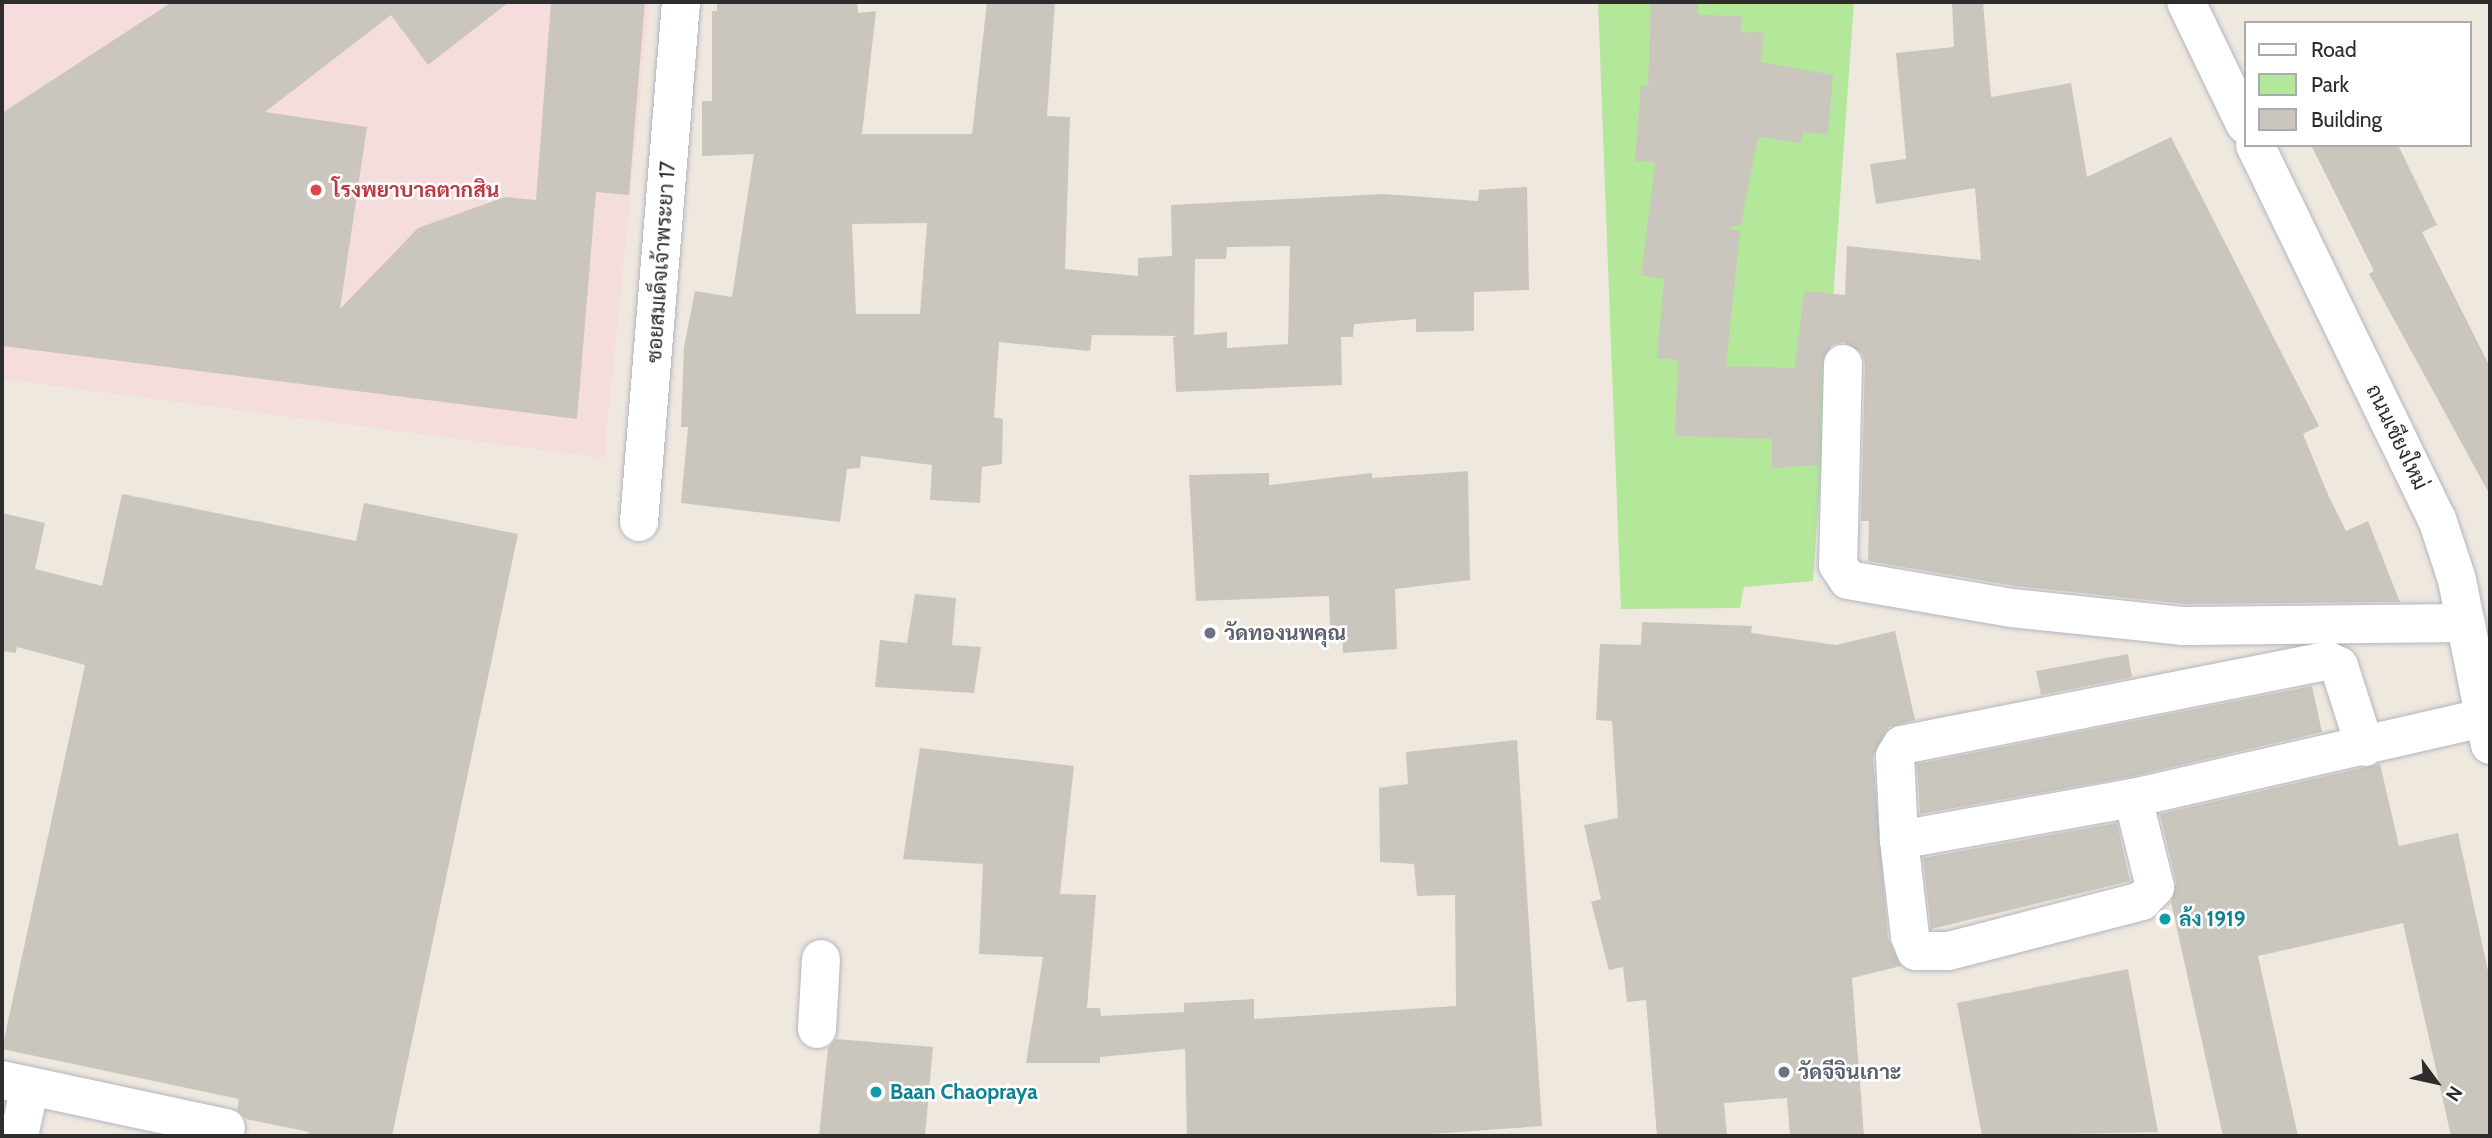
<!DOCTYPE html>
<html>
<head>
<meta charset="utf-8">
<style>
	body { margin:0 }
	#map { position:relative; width:2492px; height:1138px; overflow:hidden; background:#efe8df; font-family:Cabin,Sarabun,sans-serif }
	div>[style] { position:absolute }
	.medical>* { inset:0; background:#f5ddde }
	.green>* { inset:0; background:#b3e79a }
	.building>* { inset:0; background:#cbc6bd }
	.roads { filter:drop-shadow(0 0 2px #b3b5c1) drop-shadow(0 0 2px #b3b5c1) }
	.minor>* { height:38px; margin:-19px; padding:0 19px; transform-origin:19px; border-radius:19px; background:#fff }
	.dots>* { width:19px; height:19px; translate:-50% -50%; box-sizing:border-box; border:4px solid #fff; border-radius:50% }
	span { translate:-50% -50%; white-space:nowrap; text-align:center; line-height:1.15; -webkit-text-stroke:5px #fff; paint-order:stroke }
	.health-label { font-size:21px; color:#be3a42; font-weight:700 }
	.left { translate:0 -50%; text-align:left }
	.street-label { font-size:21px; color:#2d2d2d }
	.worship-label { font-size:21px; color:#5b616d; font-weight:700 }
	.culture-label { font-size:21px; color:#0d838f; font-weight:700 }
	.frame { position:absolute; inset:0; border:4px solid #2d2d2d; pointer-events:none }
	.legend { position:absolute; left:2244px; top:21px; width:228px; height:126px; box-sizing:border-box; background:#fff; border:2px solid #ababab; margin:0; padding:9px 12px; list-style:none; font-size:21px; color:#2d2d2d }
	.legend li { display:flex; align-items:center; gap:14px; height:35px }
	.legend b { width:35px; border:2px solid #ababab }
	.north { position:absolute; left:2401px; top:1047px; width:70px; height:70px; -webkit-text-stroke:5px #fff; paint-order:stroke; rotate:123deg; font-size:19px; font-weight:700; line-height:28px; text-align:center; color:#2d2d2d }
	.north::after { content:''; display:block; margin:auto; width:24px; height:32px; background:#2d2d2d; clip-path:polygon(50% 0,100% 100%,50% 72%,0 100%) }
</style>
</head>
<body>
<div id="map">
	<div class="medical">
		<i style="clip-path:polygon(2px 2px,650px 2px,604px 458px,2px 379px)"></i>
	</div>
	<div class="green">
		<i style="clip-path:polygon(1598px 2px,1854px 2px,1813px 581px,1744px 587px,1740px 608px,1621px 609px)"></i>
	</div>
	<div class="building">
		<i style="clip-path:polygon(172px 2px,509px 2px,428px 65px,391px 15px,265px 112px,367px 127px,340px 309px,418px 228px,505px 197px,536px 200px,551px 2px,645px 2px,629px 195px,596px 192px,577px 419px,2px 346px,2px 113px)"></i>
		<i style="clip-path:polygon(evenodd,717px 2px,857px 2px,858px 13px,876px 11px,862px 134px,972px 134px,987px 2px,1055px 2px,1047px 116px,1070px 117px,1065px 269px,1138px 276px,1138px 258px,1172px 256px,1171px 205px,1384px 194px,1478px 201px,1479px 190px,1527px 187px,1529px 290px,1474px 292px,1474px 331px,1416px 332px,1416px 319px,1354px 324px,1353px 337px,1341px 337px,1342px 385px,1176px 392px,1173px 337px,1179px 336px,1092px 335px,1090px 351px,999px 342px,994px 417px,1003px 419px,1002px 464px,982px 467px,980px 503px,930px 500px,932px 465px,861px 456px,860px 468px,847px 469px,840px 522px,681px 503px,688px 427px,681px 427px,684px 347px,695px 291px,732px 297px,754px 154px,702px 156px,702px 101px,712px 101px,712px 11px,717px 11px,717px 2px,927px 223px,920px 314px,856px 314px,852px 224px,927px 223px,717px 2px,1290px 246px,1288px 344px,1227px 348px,1227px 332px,1194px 335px,1195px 259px,1226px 259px,1227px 247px,1290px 246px)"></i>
		<i style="clip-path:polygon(1651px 2px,1698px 2px,1698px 15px,1743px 16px,1740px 32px,1764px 33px,1761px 62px,1833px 75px,1828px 135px,1803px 132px,1801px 143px,1758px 137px,1741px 225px,1727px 227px,1740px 232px,1726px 366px,1795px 368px,1804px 291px,1845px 295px,1847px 246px,1981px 260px,1975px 188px,1876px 204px,1870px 164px,1906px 159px,1896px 53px,1954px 47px,1952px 2px,1983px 2px,1991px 97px,2071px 83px,2087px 177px,2171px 137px,2319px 426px,2303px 434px,2329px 497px,2346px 531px,2368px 521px,2400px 602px,2185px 604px,2015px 586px,1868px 561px,1869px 521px,1861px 521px,1865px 364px,1862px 353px,1844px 342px,1832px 345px,1821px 363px,1819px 465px,1772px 468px,1772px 439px,1675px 436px,1678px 360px,1657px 358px,1664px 279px,1641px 275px,1655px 162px,1635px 161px,1641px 85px,1648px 86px)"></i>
		<i style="clip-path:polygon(2311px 145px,2398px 145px,2437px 225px,2422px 232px,2490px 367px,2490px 495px,2369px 274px,2374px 271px)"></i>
		<i style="clip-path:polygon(1468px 471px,1470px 580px,1395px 589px,1397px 649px,1343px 653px,1342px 627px,1330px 625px,1329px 596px,1196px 601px,1189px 475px,1269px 473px,1269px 485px,1372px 473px,1372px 478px)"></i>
		<i style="clip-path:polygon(122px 494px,356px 541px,364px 503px,518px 534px,392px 1136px,308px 1136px,309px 1132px,246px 1119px,237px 1110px,239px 1099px,2px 1049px,85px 665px,17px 647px,16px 653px,2px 651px,2px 513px,45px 523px,35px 569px,102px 586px)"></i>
		<i style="clip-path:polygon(915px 594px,956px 598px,952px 645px,981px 647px,974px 693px,875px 687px,880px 640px,907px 643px)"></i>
		<i style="clip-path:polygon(1642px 622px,1752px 626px,1751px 633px,1836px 645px,1895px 631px,1915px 720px,1889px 727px,1873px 757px,1888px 938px,1901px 966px,1852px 978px,1864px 1136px,1790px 1136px,1787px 1098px,1724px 1103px,1727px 1136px,1657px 1136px,1646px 1000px,1627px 1002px,1623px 967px,1609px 970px,1591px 902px,1601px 899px,1584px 825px,1618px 818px,1612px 721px,1596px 720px,1600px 644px,1641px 645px)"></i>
		<i style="clip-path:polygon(2128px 654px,2132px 677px,2041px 695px,2036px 671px)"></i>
		<i style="clip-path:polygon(2312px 686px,2322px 732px,2129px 777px,1920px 814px,1917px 764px)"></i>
		<i style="clip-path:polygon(1517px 740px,1542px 1126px,1403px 1136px,1187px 1136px,1185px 1049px,1100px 1057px,1100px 1063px,1026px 1063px,1043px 957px,979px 954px,983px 864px,903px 859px,920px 748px,1074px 766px,1060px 894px,1096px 895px,1087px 1008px,1100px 1008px,1101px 1016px,1184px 1012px,1184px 1003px,1254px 999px,1254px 1019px,1456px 1006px,1455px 895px,1417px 896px,1414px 864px,1380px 862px,1379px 788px,1408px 784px,1406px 752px)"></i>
		<i style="clip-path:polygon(2380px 764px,2399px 846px,2458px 833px,2490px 980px,2490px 1136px,2451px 1136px,2403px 923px,2258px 956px,2298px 1136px,2223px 1136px,2171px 902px,2176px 882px,2160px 814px)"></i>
		<i style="clip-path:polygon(2117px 823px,2130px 881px,1931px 929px,1923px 858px)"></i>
		<i style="clip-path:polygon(2128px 969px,2158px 1132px,1982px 1136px,1957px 1003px)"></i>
		<i style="clip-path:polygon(836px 1039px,933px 1047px,925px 1136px,819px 1136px,828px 1048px)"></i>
	</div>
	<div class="roads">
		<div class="minor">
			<i style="left:2186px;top:2px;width:136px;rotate:64.2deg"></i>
			<i style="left:2255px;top:145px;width:416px;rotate:64.1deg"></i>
			<i style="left:2437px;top:519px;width:64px;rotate:71.8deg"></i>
			<i style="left:2457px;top:580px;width:168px;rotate:78.7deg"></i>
			<i style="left:1843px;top:364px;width:201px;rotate:91.4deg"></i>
			<i style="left:1838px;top:565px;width:18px;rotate:56deg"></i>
			<i style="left:1848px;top:580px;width:166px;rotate:9.7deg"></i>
			<i style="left:2012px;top:608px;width:173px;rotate:6deg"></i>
			<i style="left:2184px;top:626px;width:282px;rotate:-0.6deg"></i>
			<i style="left:639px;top:522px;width:522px;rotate:-85.38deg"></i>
			<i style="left:2133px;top:798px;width:92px;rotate:76.1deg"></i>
			<i style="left:2155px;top:887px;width:19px;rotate:133deg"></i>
			<i style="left:2142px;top:901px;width:200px;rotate:165.5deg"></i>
			<i style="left:1948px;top:951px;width:32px;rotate:180deg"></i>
			<i style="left:1916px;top:951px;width:16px;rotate:-112deg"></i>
			<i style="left:1910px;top:936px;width:97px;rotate:-96.5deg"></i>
			<i style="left:1899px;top:840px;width:84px;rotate:-92.7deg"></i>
			<i style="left:1895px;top:756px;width:13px;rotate:-58deg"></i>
			<i style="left:1902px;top:745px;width:434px;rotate:-11.2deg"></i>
			<i style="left:2328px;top:661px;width:12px;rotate:24deg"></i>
			<i style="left:2339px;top:666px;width:85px;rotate:72.2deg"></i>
			<i style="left:1899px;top:840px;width:238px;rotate:-10.2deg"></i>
			<i style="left:2133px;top:798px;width:359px;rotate:-12.9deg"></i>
			<i style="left:817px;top:1029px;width:70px;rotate:-86.7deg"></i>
			<i style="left:2px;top:1080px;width:229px;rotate:12.1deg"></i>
			<i style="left:19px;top:1136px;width:51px;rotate:-77.6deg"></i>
		</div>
	</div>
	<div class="dots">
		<i style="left:316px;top:190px;background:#e0444e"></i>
		<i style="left:1210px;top:633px;background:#6b7280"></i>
		<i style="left:2165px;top:919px;background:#0f9aa8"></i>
		<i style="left:1784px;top:1072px;background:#6b7280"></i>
		<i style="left:876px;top:1092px;background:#0f9aa8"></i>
	</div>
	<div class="health-label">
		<span class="left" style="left:332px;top:190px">โรงพยาบาลตากสิน</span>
	</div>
	<div class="street-label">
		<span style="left:661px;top:262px;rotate:-86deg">ซอยสมเด็จเจ้าพระยา 17</span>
		<span style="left:2397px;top:437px;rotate:64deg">ถนนเชียงใหม่</span>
	</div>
	<div class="worship-label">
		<span class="left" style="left:1224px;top:633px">วัดทองนพคุณ</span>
		<span class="left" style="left:1798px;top:1072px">วัดจีจินเกาะ</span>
	</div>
	<div class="culture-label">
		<span class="left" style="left:2179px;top:919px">ล้ง 1919</span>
		<span class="left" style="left:890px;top:1092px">Baan Chaopraya</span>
	</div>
	<div class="frame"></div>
	<ul class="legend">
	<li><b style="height:9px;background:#fff"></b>Road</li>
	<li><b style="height:19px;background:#b3e79a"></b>Park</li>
	<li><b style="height:19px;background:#cbc6bd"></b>Building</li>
	</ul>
	<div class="north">N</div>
</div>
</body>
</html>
